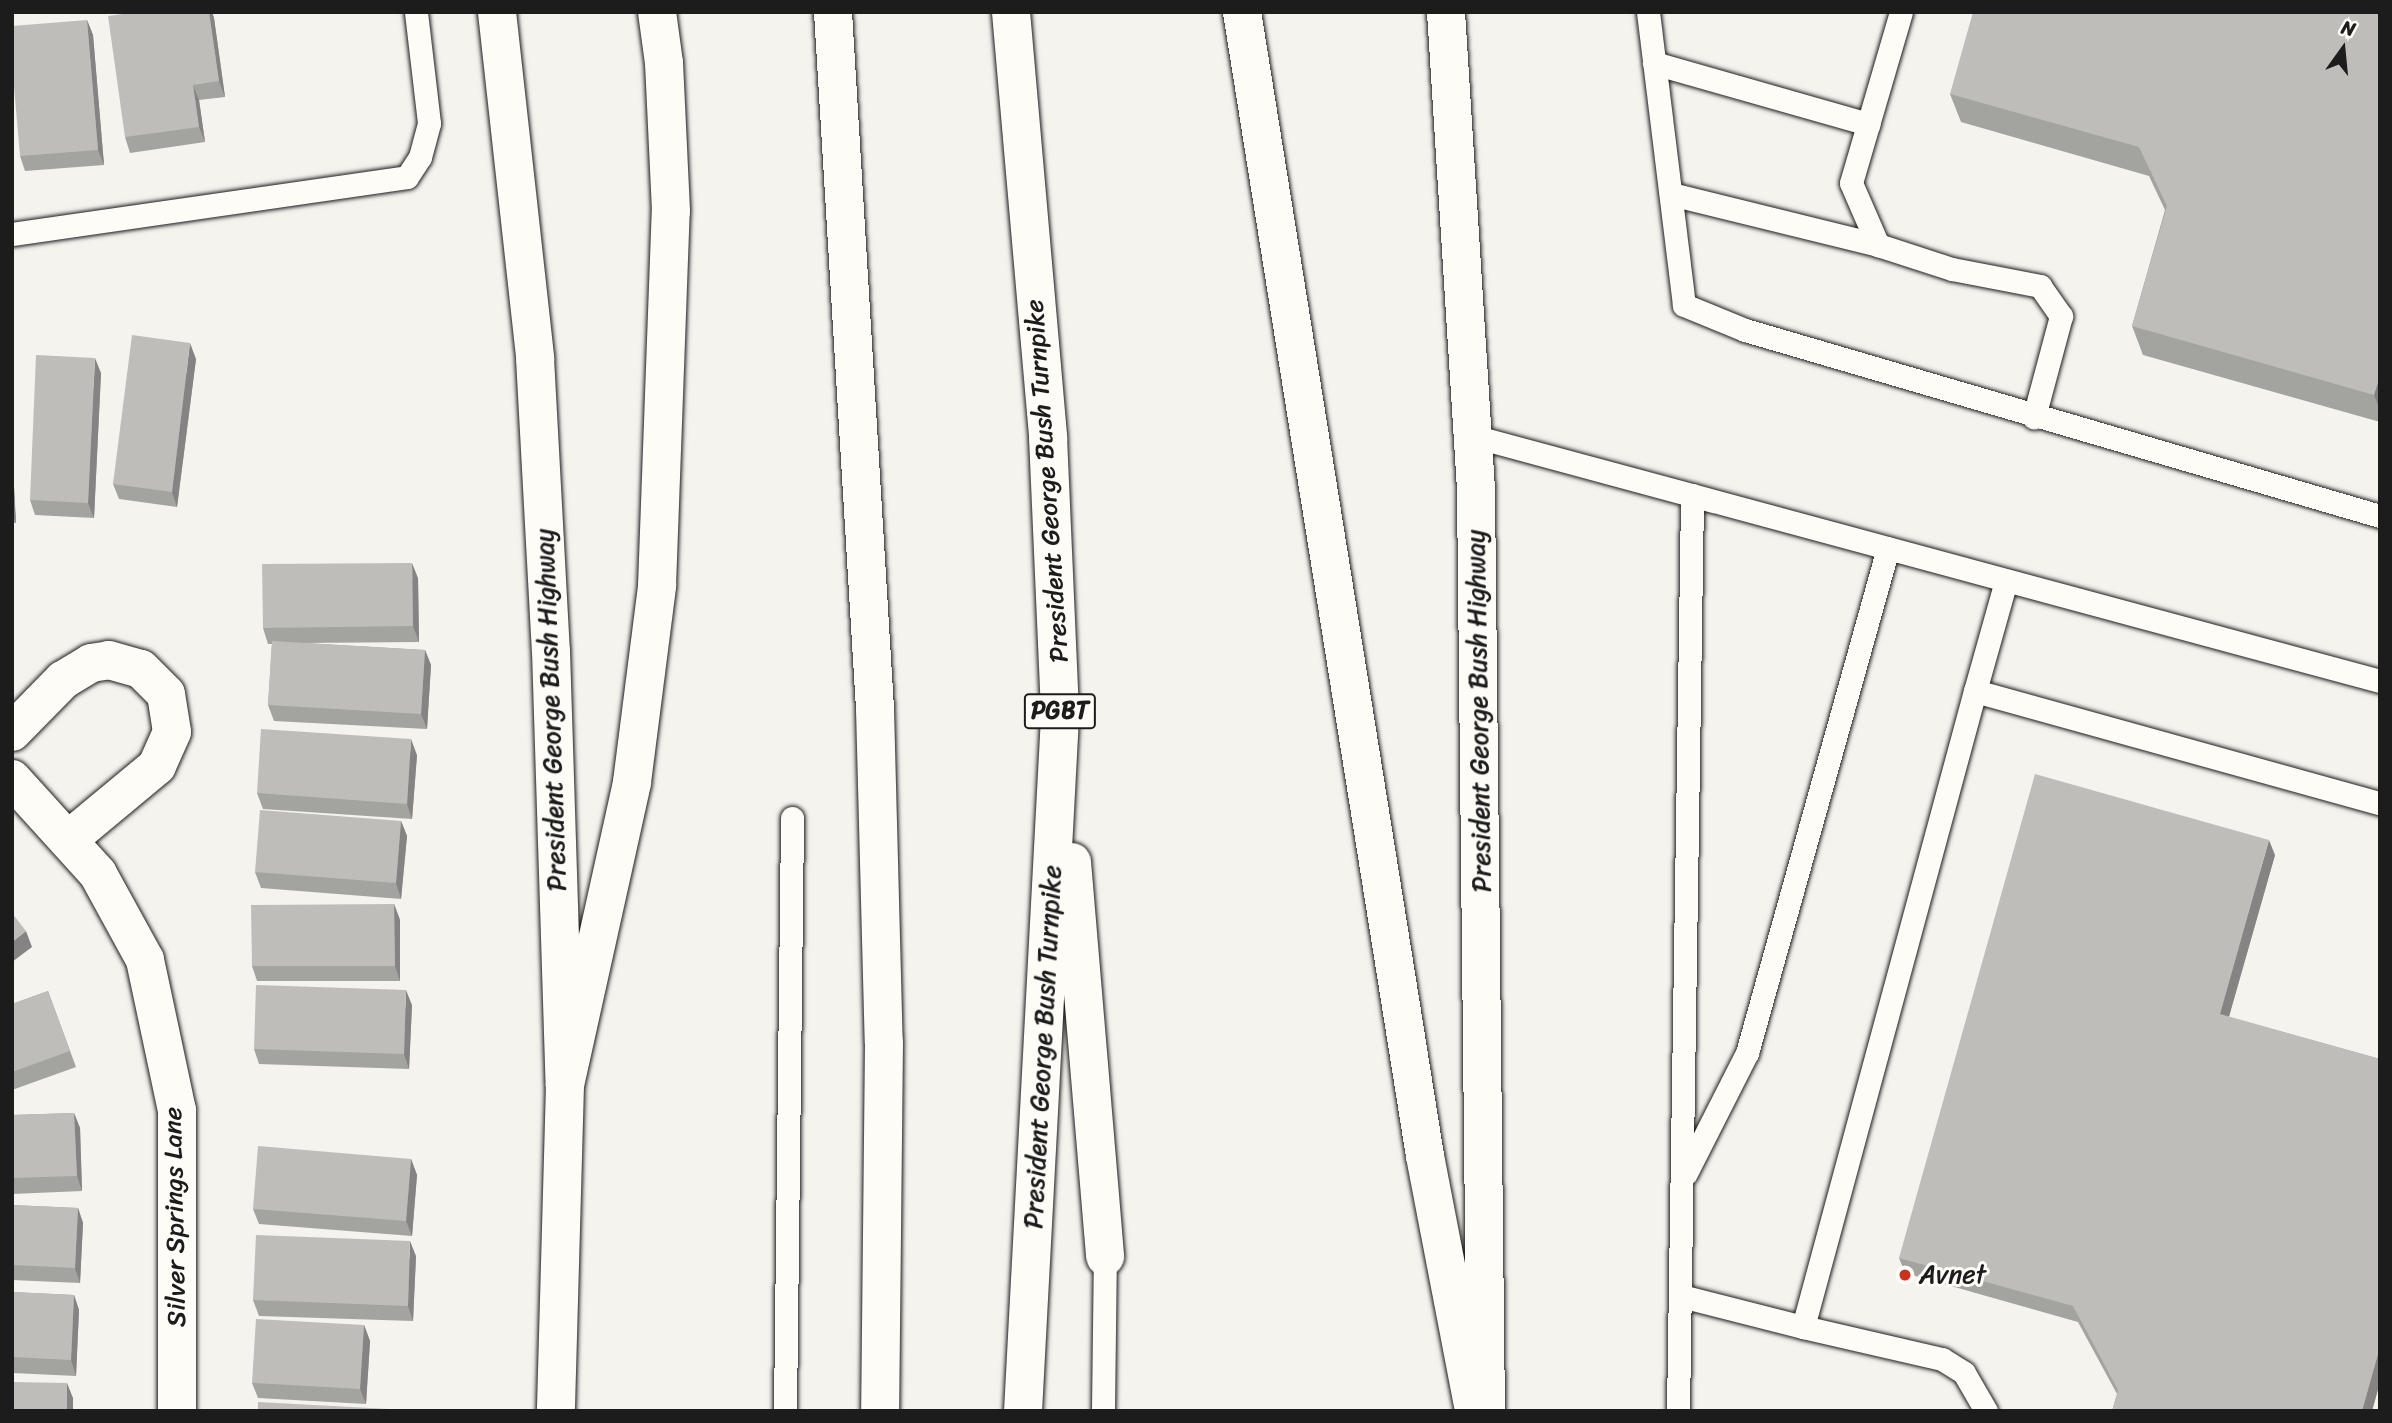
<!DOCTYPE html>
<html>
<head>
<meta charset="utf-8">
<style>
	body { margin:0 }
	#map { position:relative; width:2392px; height:1423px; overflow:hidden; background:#f4f3ee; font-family:Sriracha,sans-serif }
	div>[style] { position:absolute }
	.roads { filter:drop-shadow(0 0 2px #1c1c1c) drop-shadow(0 0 2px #1c1c1c) }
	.lane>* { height:23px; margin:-11.5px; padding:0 11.5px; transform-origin:11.5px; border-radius:11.5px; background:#fdfcf7 }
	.street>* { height:38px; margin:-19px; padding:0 19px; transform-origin:19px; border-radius:19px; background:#fdfcf7 }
	.secondary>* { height:38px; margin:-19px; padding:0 19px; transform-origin:19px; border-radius:19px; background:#fdfcf7 }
	.highway>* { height:38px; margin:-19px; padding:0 19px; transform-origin:19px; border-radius:19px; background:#fdfcf7 }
	.wall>* { inset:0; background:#a3a3a0 }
	.shaded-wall>* { inset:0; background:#858482 }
	.building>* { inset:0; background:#bebdba }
	.dots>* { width:19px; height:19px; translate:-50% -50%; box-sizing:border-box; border:4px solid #fdfcf7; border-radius:50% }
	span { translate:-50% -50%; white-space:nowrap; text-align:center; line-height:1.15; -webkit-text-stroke:6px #fdfcf7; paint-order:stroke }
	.shield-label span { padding:2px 5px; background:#fdfcf7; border:2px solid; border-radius:5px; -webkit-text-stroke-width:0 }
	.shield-label { font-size:24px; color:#1c1c1c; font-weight:700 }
	.street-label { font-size:26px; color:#1c1c1c }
	.poi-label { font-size:26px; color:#1c1c1c }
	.left { translate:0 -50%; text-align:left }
	.frame { position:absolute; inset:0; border:14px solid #1c1c1c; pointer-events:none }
	.north { position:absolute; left:2308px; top:14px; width:70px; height:70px; -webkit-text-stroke:5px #fdfcf7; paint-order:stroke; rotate:15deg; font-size:19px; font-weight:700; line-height:28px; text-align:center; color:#1c1c1c }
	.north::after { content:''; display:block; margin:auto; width:24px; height:32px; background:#1c1c1c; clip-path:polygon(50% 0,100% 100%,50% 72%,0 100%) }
</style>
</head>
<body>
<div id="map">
	<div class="roads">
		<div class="lane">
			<i style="left:1648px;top:12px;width:295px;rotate:83deg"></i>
			<i style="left:1684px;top:305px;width:66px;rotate:22.3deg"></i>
			<i style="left:1745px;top:330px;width:662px;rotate:16.33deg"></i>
			<i style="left:1901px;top:12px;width:178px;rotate:106.3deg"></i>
			<i style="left:1851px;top:183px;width:68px;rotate:66.5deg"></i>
			<i style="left:1878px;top:245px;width:78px;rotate:18deg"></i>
			<i style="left:1952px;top:269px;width:90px;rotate:10.9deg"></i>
			<i style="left:2040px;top:286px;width:37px;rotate:55deg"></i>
			<i style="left:2061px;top:316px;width:105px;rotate:105deg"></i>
			<i style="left:1654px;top:63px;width:223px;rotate:15.9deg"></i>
			<i style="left:1671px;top:194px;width:213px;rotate:13.8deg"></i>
			<i style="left:12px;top:234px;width:399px;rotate:-8.2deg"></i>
			<i style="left:407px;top:177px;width:24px;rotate:-57deg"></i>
			<i style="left:420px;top:157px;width:35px;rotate:-75deg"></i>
			<i style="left:429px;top:123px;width:112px;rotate:-96.7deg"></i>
			<i style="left:1473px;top:436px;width:940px;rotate:15.12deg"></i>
			<i style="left:1975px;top:691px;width:114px;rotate:-74.3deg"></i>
			<i style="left:1686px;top:1173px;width:135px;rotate:-63.1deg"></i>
			<i style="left:1747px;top:1053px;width:524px;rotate:-74.4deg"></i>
			<i style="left:1681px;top:1296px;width:126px;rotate:14.3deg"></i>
			<i style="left:1803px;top:1327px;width:659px;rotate:-74.87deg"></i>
			<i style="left:1975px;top:691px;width:420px;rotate:15.5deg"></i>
			<i style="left:1803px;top:1327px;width:143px;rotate:13deg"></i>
			<i style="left:1942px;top:1359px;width:26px;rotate:32deg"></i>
			<i style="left:1964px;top:1373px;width:44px;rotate:59.9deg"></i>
			<i style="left:785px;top:1411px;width:593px;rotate:-89.32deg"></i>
			<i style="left:1103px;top:1411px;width:154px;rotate:-89.3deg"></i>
			<i style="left:1678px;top:1411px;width:916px;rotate:-89.12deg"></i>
		</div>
		<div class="street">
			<i style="left:12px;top:732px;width:73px;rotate:-45.6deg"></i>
			<i style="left:63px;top:680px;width:33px;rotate:-31deg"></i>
			<i style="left:91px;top:663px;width:18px;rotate:-9deg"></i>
			<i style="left:109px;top:660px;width:33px;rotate:16deg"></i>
			<i style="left:141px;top:669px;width:35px;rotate:45deg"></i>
			<i style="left:166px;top:694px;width:38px;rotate:81deg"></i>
			<i style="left:172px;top:732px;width:37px;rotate:114deg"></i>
			<i style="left:157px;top:766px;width:116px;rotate:140.3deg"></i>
			<i style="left:12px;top:779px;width:128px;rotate:47.8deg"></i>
			<i style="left:98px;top:874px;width:98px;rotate:61.3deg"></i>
			<i style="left:145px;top:960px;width:153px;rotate:78deg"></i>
			<i style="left:177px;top:1110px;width:301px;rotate:90deg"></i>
		</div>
		<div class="secondary">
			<i style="left:497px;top:12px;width:348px;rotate:83.7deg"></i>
			<i style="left:535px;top:358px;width:293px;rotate:86.9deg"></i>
			<i style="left:551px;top:651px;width:434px;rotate:88.2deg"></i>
			<i style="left:565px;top:1085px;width:326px;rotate:91.6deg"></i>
			<i style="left:1446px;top:12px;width:479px;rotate:86.4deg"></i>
			<i style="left:1476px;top:490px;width:921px;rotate:89.38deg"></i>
		</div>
		<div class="highway">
			<i style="left:833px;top:12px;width:698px;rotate:86.55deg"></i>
			<i style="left:875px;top:709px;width:333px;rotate:88.5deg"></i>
			<i style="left:884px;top:1042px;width:369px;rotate:90.6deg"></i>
			<i style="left:1011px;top:12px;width:427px;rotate:85deg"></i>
			<i style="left:1048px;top:437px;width:280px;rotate:87.5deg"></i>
			<i style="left:1060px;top:717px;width:695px;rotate:93.05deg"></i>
			<i style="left:1242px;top:12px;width:1159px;rotate:80.91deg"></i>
			<i style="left:1425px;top:1156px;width:260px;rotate:79.1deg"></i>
			<i style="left:1072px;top:862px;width:396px;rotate:85.2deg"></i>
			<i style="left:565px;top:1085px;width:310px;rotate:-77.5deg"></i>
			<i style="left:632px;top:782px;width:198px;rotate:-82.7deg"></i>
			<i style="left:657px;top:586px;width:375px;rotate:-87.9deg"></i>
			<i style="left:671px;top:211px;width:148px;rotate:-92.7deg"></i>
			<i style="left:664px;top:63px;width:51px;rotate:-97.8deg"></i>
		</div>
	</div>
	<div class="wall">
		<i style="clip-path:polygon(209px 12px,212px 12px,214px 18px,225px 97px,199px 100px,205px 142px,130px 153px,125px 137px)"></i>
		<i style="clip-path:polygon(2380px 12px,2380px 422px,2143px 355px,2132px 326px,2165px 210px,2149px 176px,1961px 122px,1950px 94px)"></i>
		<i style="clip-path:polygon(87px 20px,93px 35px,104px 165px,25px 171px,20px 156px)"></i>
		<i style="clip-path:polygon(196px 359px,177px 507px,119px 499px,113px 484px)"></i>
		<i style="clip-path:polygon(101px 373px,94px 518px,35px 515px,30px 500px)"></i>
		<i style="clip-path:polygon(12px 451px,16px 523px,12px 523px)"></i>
		<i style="clip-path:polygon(418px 578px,419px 642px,304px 643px,425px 650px,431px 665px,427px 729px,274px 721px,268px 705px,272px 644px,268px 644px,263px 628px)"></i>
		<i style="clip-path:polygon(417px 755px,412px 819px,263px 809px,257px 793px)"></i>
		<i style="clip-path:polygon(401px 821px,407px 836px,401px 899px,261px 888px,255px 872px)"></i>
		<i style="clip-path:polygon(2275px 855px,2229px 1017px,2380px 1059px,2380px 1382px,2372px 1411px,2112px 1411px,2117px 1394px,2078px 1322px,1905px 1273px,1899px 1258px)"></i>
		<i style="clip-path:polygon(394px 904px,400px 920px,400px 981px,257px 981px,252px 966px)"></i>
		<i style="clip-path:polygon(48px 991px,76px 1067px,12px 1090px,12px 1004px)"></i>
		<i style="clip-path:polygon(412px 1005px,409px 1069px,259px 1064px,254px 1049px)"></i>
		<i style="clip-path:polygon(74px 1113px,80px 1128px,82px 1191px,12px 1194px,12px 1115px)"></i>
		<i style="clip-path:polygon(411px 1159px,417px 1175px,412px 1236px,259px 1224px,253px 1209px)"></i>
		<i style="clip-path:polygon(12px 1205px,78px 1208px,83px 1223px,80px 1283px,12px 1280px)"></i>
		<i style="clip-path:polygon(416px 1256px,413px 1321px,259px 1316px,253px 1300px)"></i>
		<i style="clip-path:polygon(12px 1292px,74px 1295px,79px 1310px,76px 1376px,12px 1373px)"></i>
		<i style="clip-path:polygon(364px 1325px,370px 1341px,366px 1404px,258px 1398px,252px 1383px)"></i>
	</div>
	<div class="shaded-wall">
		<i style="clip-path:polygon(209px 12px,212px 12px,214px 18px,225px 97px,219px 81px)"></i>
		<i style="clip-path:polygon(87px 20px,93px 35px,104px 165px,98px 150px)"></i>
		<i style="clip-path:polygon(193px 85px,199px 100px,205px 142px,199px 127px)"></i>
		<i style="clip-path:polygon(190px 343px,196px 359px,177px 507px,172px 492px)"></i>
		<i style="clip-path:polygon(95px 358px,101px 373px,94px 518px,88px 503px)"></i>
		<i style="clip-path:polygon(2380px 376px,2380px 410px,2374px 395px)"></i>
		<i style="clip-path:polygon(12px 451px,16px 523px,12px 513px)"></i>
		<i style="clip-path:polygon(412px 563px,418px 578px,419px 642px,413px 626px)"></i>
		<i style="clip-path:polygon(425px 650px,431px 665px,427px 729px,421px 714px)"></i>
		<i style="clip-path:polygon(411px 739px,417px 755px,412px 819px,407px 804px)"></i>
		<i style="clip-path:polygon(401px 821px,407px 836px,401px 899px,396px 883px)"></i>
		<i style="clip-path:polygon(2269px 840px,2275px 855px,2225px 1030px,2220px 1014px)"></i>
		<i style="clip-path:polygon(394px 904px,400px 920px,400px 981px,395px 966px)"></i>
		<i style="clip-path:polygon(26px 931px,32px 947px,12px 962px,12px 942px)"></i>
		<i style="clip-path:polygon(406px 990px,412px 1005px,409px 1069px,404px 1054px)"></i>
		<i style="clip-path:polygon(74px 1113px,80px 1128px,82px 1191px,77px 1176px)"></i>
		<i style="clip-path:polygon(411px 1159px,417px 1175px,412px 1236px,406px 1221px)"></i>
		<i style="clip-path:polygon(78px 1208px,83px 1223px,80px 1283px,75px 1268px)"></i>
		<i style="clip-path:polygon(410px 1241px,416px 1256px,413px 1321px,408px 1306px)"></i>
		<i style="clip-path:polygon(74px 1295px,79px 1310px,76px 1376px,71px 1360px)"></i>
		<i style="clip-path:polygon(364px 1325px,370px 1341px,366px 1404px,360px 1389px)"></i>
		<i style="clip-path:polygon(2380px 1347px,2380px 1382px,2372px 1411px,2362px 1411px)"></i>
		<i style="clip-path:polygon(67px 1383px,73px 1398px,73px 1411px,67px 1411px)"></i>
	</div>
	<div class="building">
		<i style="clip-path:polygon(137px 12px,209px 12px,219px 81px,193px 85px,199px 127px,125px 137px,108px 16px)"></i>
		<i style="clip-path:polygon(1973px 12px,2380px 12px,2380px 376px,2374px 395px,2132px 326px,2167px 206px,2139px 147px,1950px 94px)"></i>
		<i style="clip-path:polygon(87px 20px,98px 150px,20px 156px,12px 63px,12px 26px)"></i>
		<i style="clip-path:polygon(132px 335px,190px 343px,172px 492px,113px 484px)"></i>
		<i style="clip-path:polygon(36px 355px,95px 358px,88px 503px,30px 500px)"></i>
		<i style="clip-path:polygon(412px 563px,413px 626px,263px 628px,262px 564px)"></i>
		<i style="clip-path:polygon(272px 641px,425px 650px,421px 714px,268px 705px)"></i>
		<i style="clip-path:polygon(261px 729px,411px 739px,407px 804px,257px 793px)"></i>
		<i style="clip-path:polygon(2035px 774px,2269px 840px,2220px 1014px,2380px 1059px,2380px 1347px,2362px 1411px,2112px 1411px,2118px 1390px,2073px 1306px,1899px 1258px)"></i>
		<i style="clip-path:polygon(260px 810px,401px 821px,396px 883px,255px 872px)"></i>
		<i style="clip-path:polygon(394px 904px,395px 966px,252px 966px,251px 905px)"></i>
		<i style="clip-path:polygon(12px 913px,26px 931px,12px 942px)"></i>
		<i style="clip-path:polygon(256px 985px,406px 990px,404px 1054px,254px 1049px)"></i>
		<i style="clip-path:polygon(48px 991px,70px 1051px,12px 1072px,12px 1004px)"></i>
		<i style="clip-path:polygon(74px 1113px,77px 1176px,12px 1178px,12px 1115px)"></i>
		<i style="clip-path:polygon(258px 1146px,411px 1159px,406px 1221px,253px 1209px)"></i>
		<i style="clip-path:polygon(12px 1205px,78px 1208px,75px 1268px,12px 1265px)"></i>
		<i style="clip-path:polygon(256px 1235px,410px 1241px,408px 1306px,253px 1300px)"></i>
		<i style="clip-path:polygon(12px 1292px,74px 1295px,71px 1360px,12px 1357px)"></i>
		<i style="clip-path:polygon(256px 1319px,364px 1325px,360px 1389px,252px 1383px)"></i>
		<i style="clip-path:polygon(12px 1382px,67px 1383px,67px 1411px,12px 1411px)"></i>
		<i style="clip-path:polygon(258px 1402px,407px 1410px,407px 1411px,258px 1411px)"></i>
	</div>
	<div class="dots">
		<i style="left:1905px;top:1275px;background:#c8321e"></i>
	</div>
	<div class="shield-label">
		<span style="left:1060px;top:711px">PGBT</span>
	</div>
	<div class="street-label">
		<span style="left:1047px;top:481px;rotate:-94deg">President George Bush Turnpike</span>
		<span style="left:551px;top:710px;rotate:-92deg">President George Bush Highway</span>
		<span style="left:1479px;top:711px;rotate:-91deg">President George Bush Highway</span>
		<span style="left:1043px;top:1047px;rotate:-87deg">President George Bush Turnpike</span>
		<span style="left:175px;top:1217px;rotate:-91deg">Silver Springs Lane</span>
	</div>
	<div class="poi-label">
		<span class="left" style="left:1919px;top:1275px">Avnet</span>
	</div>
	<div class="frame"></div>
	<div class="north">N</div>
</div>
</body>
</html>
